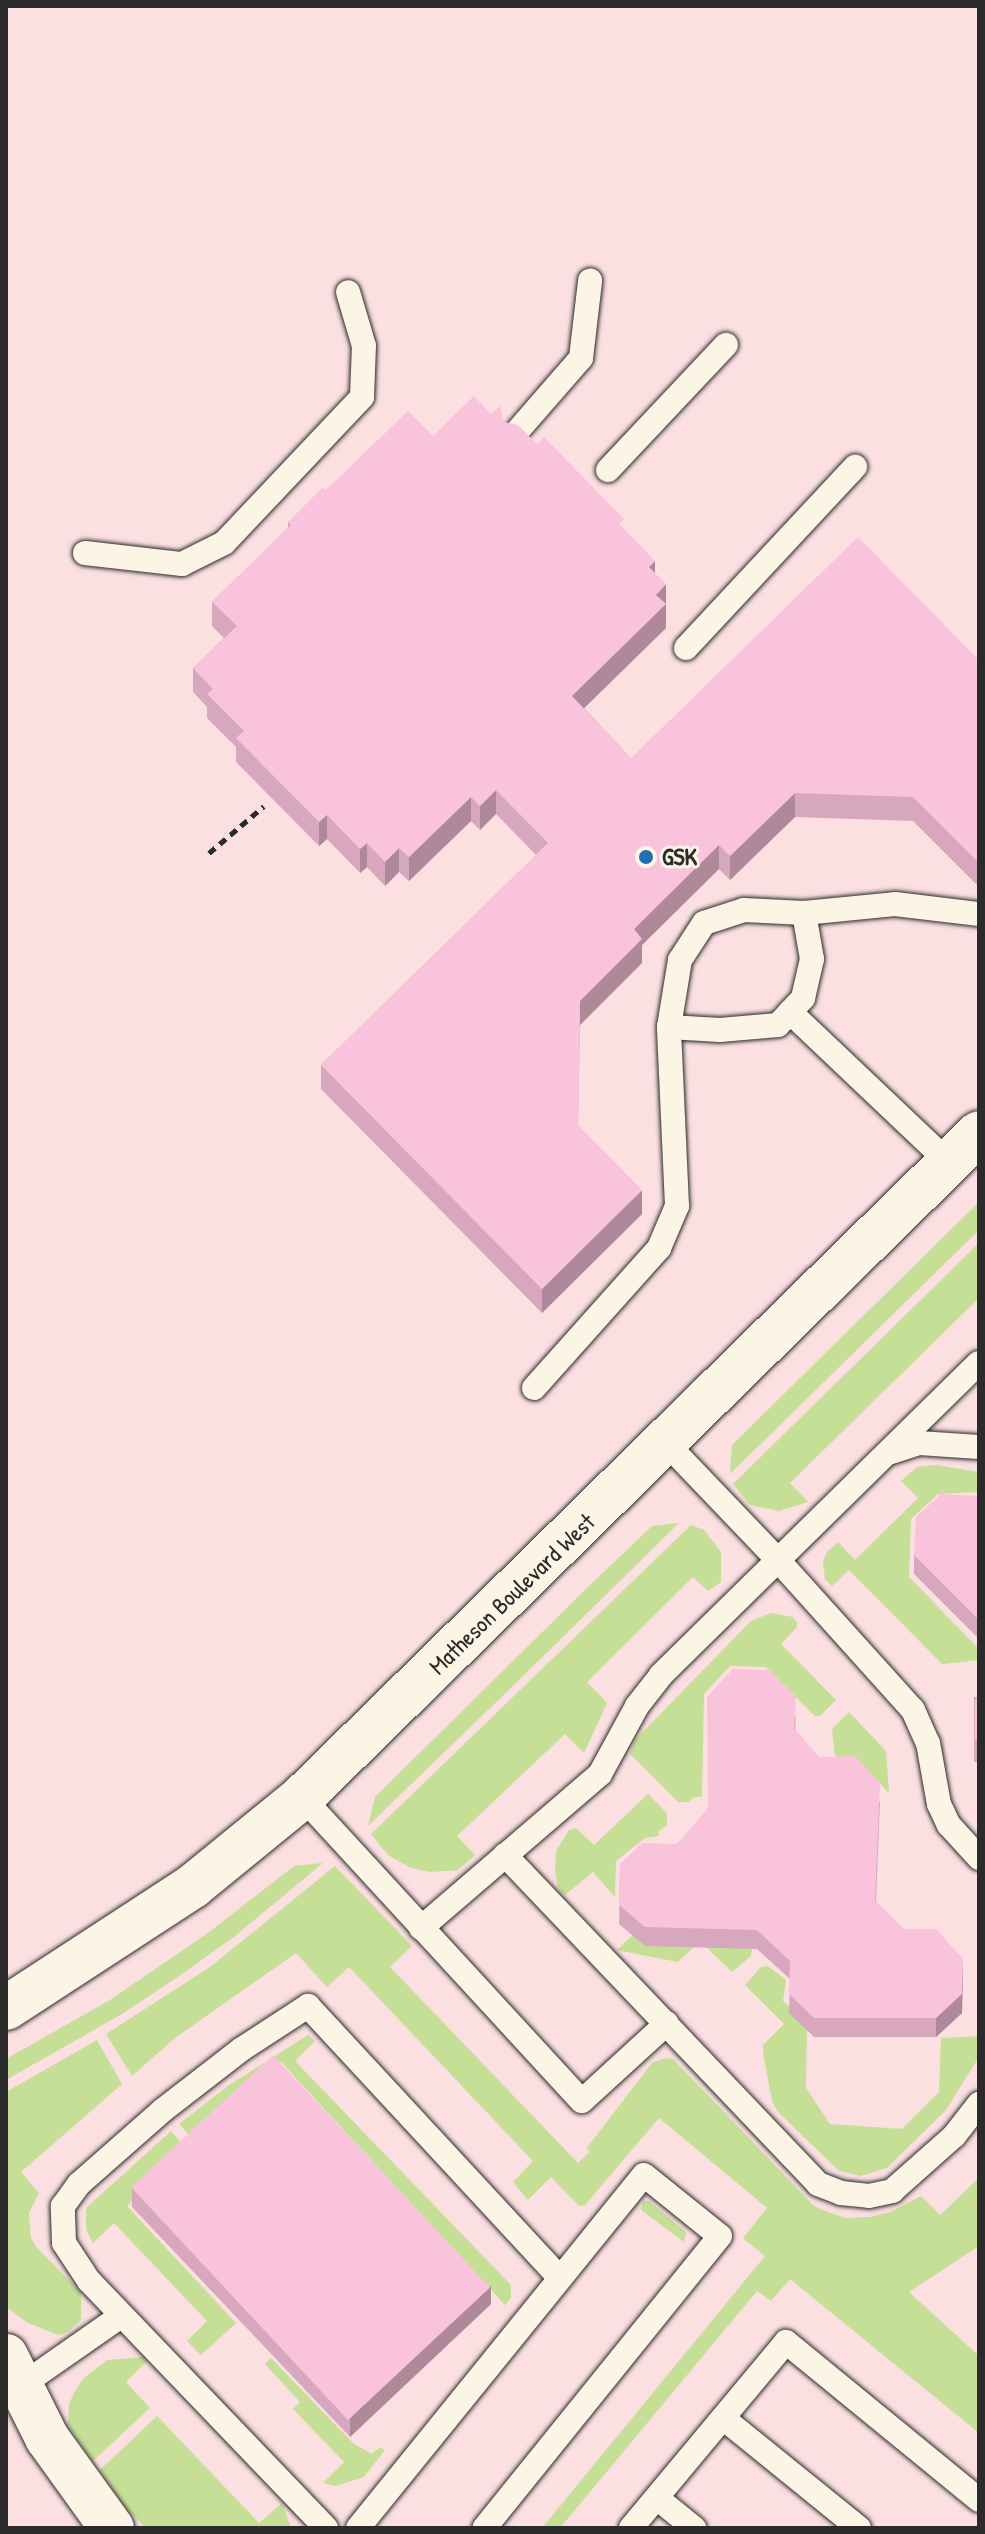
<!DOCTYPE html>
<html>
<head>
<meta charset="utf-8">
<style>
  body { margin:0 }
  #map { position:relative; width:985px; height:2534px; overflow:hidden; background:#fcebe3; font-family:"Patrick Hand",sans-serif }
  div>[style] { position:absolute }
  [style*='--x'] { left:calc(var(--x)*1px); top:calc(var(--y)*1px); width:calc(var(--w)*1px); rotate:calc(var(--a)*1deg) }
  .built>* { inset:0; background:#fbdfe1; transform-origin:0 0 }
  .green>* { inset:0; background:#c5df96 }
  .path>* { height:5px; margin-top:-2.5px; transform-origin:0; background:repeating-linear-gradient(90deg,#2b2b2b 0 8px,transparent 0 14px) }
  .roads { filter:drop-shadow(0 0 2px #2b2b2b) drop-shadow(0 0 2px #2b2b2b) }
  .lane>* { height:24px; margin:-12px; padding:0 12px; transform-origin:12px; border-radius:12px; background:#fcf5e5 }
  .street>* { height:44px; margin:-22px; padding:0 22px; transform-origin:22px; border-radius:22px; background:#fcf5e5 }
  .secondary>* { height:44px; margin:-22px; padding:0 22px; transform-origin:22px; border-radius:22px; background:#fcf5e5 }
  .wall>* { inset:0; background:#d7a8bd; transform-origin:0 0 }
  .shaded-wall>* { inset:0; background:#af889a; transform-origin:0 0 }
  .building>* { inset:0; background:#fac3dc; transform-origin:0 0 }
  .dots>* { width:22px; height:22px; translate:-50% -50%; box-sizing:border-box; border:4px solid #fcf5e5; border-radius:50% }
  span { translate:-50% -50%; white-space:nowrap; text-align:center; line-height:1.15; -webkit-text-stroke:6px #fcf5e5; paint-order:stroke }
  .poi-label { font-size:24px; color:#2b2b2b; font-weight:700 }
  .left { translate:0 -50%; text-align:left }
  .street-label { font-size:24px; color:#2b2b2b }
  .frame { position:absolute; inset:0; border:8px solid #2b2b2b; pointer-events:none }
</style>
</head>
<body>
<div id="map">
  <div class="built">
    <i style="left:6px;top:6px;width:973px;height:2522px"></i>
  </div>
  <div class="green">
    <i style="clip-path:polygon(979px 1202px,979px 1230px,730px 1474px,732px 1445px)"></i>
    <i style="clip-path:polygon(979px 1243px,979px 1298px,790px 1483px,808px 1502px,779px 1511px,750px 1505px,733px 1484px)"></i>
    <i style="clip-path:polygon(936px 1465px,979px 1472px,979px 1492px,938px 1494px,911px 1519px,909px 1577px,979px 1649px,979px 1660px,942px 1664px,849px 1570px,832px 1586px,825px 1579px,823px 1561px,827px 1552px,838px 1542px,855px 1560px,918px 1498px,901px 1481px,917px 1467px)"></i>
    <i style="clip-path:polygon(679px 1523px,519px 1680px,368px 1826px,375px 1797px,590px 1585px,652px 1526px)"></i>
    <i style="clip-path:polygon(691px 1525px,704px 1530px,721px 1552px,721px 1582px,708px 1591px,693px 1577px,587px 1682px,607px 1703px,584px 1753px,565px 1734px,457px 1836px,475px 1855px,458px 1870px,431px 1872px,411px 1868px,388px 1855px,371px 1834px)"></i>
    <i style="clip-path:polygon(771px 1613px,793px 1617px,797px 1622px,797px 1627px,781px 1644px,836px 1700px,820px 1716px,815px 1716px,766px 1667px,730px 1666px,704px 1694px,702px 1797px,694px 1797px,689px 1802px,678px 1802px,630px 1754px,635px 1740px,751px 1621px)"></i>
    <i style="clip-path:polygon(849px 1712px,886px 1751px,889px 1793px,857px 1759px,841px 1759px,835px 1755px,832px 1729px)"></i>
    <i style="clip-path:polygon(648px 1794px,667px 1813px,667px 1825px,659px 1831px,659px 1836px,645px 1838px,616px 1861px,615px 1897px,593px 1872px,565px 1895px,558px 1888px,555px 1871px,556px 1851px,569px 1830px,576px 1828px,594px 1845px)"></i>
    <i style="clip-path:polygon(323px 1863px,235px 1936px,185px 1972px,122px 2014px,6px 2080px,6px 2059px,110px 2000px,208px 1933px,294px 1866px)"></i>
    <i style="clip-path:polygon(335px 1866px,412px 1946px,390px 1967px,578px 2163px,590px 2152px,586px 2149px,652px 2063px,665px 2058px,673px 2059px,814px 2206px,828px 2212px,845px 2218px,870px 2217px,890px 2212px,921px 2196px,940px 2215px,979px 2178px,979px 2246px,909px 2292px,979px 2356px,979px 2433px,790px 2279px,771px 2301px,757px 2291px,560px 2528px,542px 2528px,765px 2256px,743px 2238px,767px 2208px,659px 2118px,585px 2205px,579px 2206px,551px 2177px,528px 2200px,513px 2182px,533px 2161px,349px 1967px,327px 1987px,296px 1953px,175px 2038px,132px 2076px,106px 2034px,210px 1967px)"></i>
    <i style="clip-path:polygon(637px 1931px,753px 1940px,751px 1956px,732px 1972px,700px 1941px,678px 1962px,617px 1950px)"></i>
    <i style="clip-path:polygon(768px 1966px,786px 1980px,783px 2001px,807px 2023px,806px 2088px,830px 2124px,902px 2129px,939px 2092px,941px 2038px,979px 2036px,979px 2057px,946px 2110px,887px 2168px,861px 2176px,839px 2171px,778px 2112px,772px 2101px,763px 2052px,763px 2045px,784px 2024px,745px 1985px,761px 1967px)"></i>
    <i style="clip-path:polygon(308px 2035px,315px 2041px,295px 2061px,511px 2285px,511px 2298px,505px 2305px,281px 2062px,202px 2135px,189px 2135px,179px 2124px,229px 2085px)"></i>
    <i style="clip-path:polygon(97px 2040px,122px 2084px,21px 2172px,39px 2193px,29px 2213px,31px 2238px,37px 2248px,81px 2292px,81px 2320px,68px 2332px,58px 2335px,28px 2323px,6px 2307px,6px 2092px)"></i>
    <i style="clip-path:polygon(171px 2131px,183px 2145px,194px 2145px,127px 2206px,236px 2323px,201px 2355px,187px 2341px,207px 2321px,114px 2223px,93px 2243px,86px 2229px,86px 2208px)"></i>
    <i style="clip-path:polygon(643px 2201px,649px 2201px,686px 2232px,684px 2242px,641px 2210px)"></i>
    <i style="clip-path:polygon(143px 2357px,147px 2361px,126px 2382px,150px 2408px,93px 2461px,68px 2426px,69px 2404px,74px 2393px,83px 2379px,107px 2360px)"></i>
    <i style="clip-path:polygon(271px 2358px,354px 2444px,372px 2454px,380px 2447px,385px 2450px,364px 2477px,336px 2486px,323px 2483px,344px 2462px,293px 2409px,300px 2402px,265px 2364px)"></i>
    <i style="clip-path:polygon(157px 2416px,259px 2523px,282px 2503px,291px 2528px,146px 2528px,124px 2506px,100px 2470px)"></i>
  </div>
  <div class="path">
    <i style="--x:209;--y:853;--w:72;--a:-40.5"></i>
  </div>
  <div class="roads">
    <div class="lane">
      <i style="--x:514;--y:435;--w:102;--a:-49"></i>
      <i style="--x:581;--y:358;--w:78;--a:-83.3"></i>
      <i style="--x:608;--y:470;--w:172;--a:-46.7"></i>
      <i style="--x:85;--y:553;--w:98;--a:6.5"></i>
      <i style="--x:182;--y:564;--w:47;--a:-26.6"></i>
      <i style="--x:224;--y:543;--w:201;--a:-46.6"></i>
      <i style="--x:362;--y:397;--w:51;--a:-87.8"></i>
      <i style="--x:364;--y:346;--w:56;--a:-106.5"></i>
      <i style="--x:686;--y:648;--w:248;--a:-47"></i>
      <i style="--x:790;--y:1012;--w:218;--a:43.5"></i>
      <i style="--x:669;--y:1027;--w:68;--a:-80.7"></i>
      <i style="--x:680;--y:960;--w:44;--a:-57"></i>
      <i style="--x:704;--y:923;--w:42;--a:-18"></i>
      <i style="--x:744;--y:910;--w:60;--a:2.9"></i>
      <i style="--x:534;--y:1388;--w:188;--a:-48.2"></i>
      <i style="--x:659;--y:1248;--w:46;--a:-66.8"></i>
      <i style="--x:677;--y:1206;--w:179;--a:-92.6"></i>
      <i style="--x:669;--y:1027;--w:51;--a:3.4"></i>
      <i style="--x:720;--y:1030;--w:58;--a:-4.9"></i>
      <i style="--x:778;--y:1025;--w:37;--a:-47"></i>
      <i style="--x:803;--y:998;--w:40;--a:-77"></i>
      <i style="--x:812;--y:959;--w:47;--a:-99.9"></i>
      <i style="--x:804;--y:913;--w:91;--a:-5.6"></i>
      <i style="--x:895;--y:904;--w:85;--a:6.8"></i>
      <i style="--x:666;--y:1443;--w:161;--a:46.3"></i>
      <i style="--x:777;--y:1559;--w:203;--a:48"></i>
      <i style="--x:913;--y:1710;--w:36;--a:66"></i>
      <i style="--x:928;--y:1743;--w:62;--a:79.8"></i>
      <i style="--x:939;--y:1804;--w:23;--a:65"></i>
      <i style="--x:949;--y:1825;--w:45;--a:47.7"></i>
      <i style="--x:891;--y:1452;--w:29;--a:-18"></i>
      <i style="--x:919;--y:1443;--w:60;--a:3.8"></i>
      <i style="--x:302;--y:1797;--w:413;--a:47.4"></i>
      <i style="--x:582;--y:2101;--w:115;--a:-42.5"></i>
      <i style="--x:505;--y:1855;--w:454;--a:46.4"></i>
      <i style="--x:818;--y:2184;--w:25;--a:21"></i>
      <i style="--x:841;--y:2193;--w:28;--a:6"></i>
      <i style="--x:869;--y:2196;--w:24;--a:-12"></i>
      <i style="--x:892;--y:2191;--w:83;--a:-41.6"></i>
      <i style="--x:954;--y:2136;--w:41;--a:-52"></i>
      <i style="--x:421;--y:1928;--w:236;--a:-40.7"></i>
      <i style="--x:600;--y:1774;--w:77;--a:-61.4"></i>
      <i style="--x:637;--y:1706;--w:39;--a:-52"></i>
      <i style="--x:661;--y:1675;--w:445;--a:-44.5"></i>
      <i style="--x:12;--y:2392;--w:133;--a:-34.9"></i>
      <i style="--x:723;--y:2418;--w:175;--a:39"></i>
      <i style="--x:657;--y:2498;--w:48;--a:39"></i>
      <i style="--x:326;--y:2528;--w:342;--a:-133.8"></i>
      <i style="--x:89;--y:2281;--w:45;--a:-123.3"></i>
      <i style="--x:64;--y:2243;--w:37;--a:-92"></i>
      <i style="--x:63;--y:2206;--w:27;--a:-54"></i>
      <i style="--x:79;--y:2184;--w:112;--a:-41.4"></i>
      <i style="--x:163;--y:2110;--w:100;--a:-37.7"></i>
      <i style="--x:242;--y:2049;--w:79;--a:-33.1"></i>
      <i style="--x:308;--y:2006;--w:371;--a:47.2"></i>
      <i style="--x:358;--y:2528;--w:454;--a:-51"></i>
      <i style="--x:644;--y:2175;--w:97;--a:38.8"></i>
      <i style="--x:720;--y:2236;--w:375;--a:128.9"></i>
      <i style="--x:631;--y:2528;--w:242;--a:-50.2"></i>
      <i style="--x:786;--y:2342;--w:249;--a:39.3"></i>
    </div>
    <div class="street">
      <i style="--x:6;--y:2356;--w:92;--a:63.4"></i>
      <i style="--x:47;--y:2438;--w:111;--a:54.2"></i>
    </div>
    <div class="secondary">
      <i style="--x:6;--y:2008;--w:223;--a:-33.1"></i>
      <i style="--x:193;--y:1886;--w:141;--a:-39.2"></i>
      <i style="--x:302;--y:1797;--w:948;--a:-44.44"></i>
    </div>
  </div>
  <div class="wall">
    <i style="clip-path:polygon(491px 414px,504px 422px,624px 529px,655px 573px,666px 608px,666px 628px,584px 708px,631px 758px,979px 660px,978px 886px,913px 821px,795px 817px,730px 880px,719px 869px,642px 945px,642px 963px,580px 1025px,578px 1125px,642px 1214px,542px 1313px,321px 1089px,321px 1065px,536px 855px,496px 814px,480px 830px,471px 821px,409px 881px,399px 872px,385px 886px,367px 867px,360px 873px,327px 839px,319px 846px,236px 762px,236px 747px,207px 718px,207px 707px,193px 692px,193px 668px,224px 638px,212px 626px,212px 602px,288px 528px,288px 522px,326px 490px,433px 436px)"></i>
    <i style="clip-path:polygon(979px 1498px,979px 1639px,914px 1574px,914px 1555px)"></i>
    <i style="left:979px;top:1697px;width:65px;height:5px;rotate:90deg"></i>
    <i style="clip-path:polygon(796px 1716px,795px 1730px,819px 1757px,880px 1802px,876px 1902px,903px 1929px,963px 1978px,962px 2013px,936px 2037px,814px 2037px,789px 2013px,790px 1979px,757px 1949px,645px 1946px,619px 1924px,620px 1864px,677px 1844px)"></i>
    <i style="clip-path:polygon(132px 2188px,491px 2304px,350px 2437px,132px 2207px)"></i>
  </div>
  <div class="shaded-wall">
    <i style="clip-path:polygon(655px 561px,655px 585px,649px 567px)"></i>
    <i style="clip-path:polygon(666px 584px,666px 628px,572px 720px,572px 696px,656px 595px)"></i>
    <i style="clip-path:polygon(496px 790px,496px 814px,480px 830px,480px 806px)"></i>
    <i style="clip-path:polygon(795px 793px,795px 817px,730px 880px,730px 856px)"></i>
    <i style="clip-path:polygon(471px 797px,471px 821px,409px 881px,409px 857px)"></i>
    <i style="clip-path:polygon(327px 815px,327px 839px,319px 846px,319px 822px)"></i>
    <i style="clip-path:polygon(367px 843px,367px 867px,360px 873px,360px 849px)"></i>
    <i style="clip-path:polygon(719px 845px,719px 869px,642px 945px,642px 963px,580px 1025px,580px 1001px,634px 929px)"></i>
    <i style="clip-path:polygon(399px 848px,399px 872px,385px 886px,385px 862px)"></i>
    <i style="left:979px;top:861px;width:24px;height:1px;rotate:90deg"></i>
    <i style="clip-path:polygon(642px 1190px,642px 1214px,542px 1313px,542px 1289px)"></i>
    <i style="clip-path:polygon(963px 1959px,962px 2013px,936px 2037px,936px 2018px)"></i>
    <i style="clip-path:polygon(491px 2286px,491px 2304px,350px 2437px,350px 2418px)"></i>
  </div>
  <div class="building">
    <i style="clip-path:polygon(474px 396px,491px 414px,500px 406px,504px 422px,518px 425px,537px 444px,544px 437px,624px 519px,619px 524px,655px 561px,649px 567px,666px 584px,656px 595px,666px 604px,572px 696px,631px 758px,858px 537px,979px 660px,979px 861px,978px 862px,913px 797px,795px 793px,730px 856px,719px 845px,634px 929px,642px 939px,580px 1001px,578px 1125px,642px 1190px,542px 1289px,321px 1065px,548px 843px,496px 790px,480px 806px,471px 797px,409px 857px,399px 848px,385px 862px,367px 843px,360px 849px,327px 815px,319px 822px,236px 738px,244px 731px,207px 694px,213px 689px,193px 668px,237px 626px,212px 602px,291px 525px,288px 522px,323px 487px,326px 490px,408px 411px,433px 436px)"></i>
    <i style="clip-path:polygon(941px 1494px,977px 1496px,979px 1498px,979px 1620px,914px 1555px,916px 1517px)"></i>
    <i style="clip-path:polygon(733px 1669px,769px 1670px,796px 1697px,794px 1729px,819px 1757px,855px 1756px,880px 1783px,875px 1901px,903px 1929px,936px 1929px,963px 1959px,962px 1994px,936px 2018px,814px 2018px,789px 1994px,790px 1961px,757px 1930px,645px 1927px,619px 1905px,620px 1864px,642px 1843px,677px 1844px,708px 1808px,707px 1697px)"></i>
    <i style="clip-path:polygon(979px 1697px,979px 1743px,975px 1739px,975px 1700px)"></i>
    <i style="left:273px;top:2055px;width:318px;height:194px;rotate:47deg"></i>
  </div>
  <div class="dots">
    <i style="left:646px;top:857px;background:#1f6fb2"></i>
  </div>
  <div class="poi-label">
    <span class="left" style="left:662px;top:857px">GSK</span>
  </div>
  <div class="street-label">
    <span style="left:512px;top:1594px;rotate:-44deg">Matheson Boulevard West</span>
  </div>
  <div class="frame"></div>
</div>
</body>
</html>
